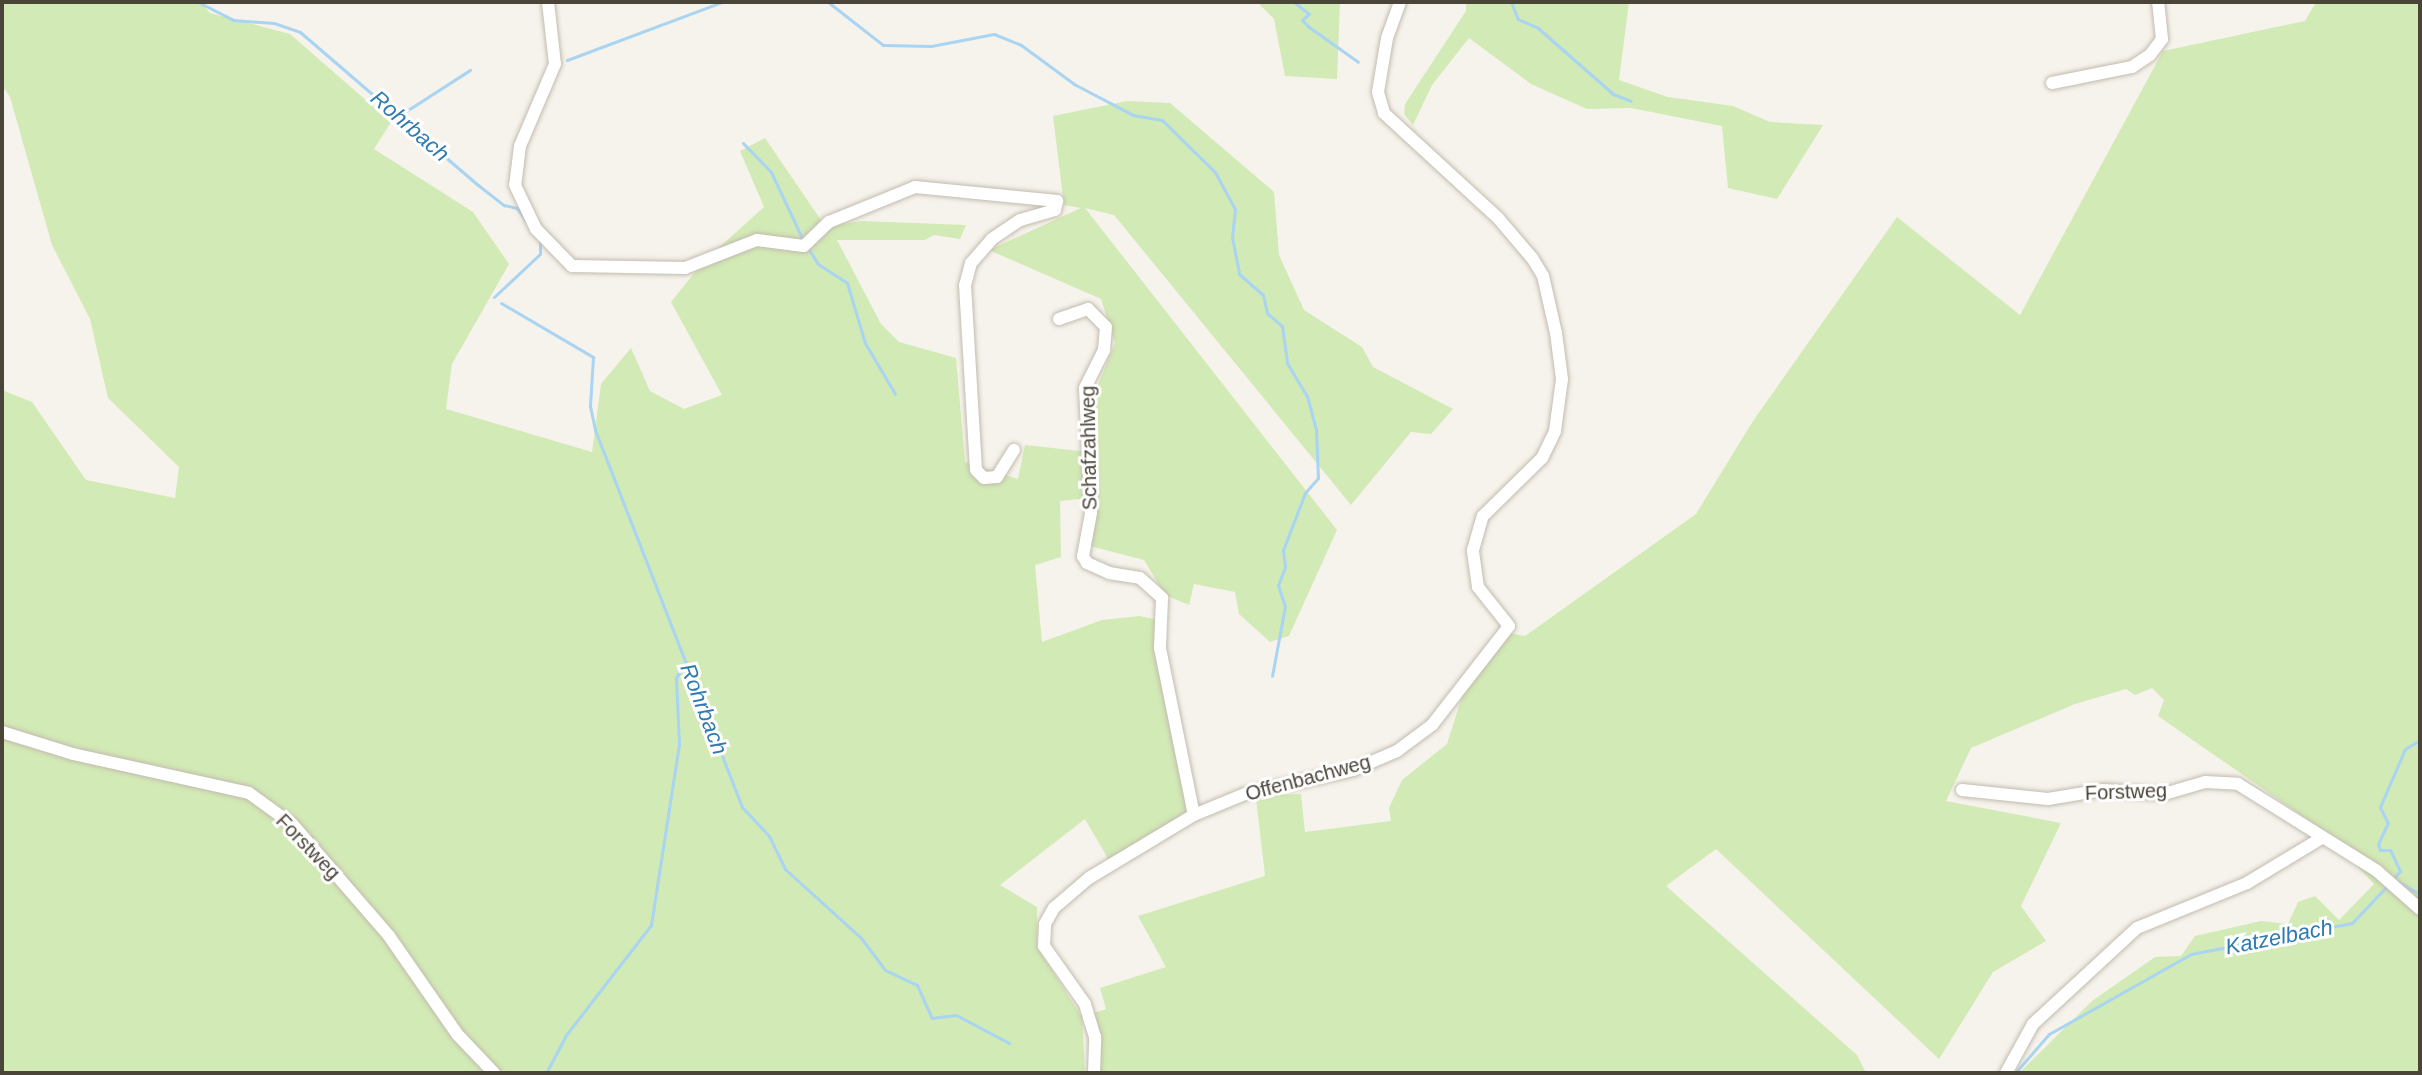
<!DOCTYPE html>
<html>
<head>
<meta charset="utf-8">
<style>
  body { margin:0 }
  #map { position:relative; width:2422px; height:1075px; overflow:hidden; background:#f6f3ec; font-family:Helvetica,sans-serif }
  div>[style] { position:absolute }
  [style*='--x'] { left:calc(var(--x)*1px); top:calc(var(--y)*1px); width:calc(var(--w)*1px); rotate:calc(var(--a)*1deg) }
  .green>* { inset:0; background:#d2eab5 }
  .stream>* { height:3px; margin:-1.5px; padding:0 1.5px; transform-origin:1.5px; border-radius:1.5px; background:#a9d4f2 }
  .roads { filter:drop-shadow(0 0 2px #c2bbae) drop-shadow(0 0 2px #c2bbae) }
  .minor>* { height:12px; margin:-6px; padding:0 6px; transform-origin:6px; border-radius:6px; background:#fff }
  span { translate:-50% -50%; white-space:nowrap; text-align:center; line-height:1.15; -webkit-text-stroke:6px #fff; paint-order:stroke }
  .street-label { font-size:20px; color:#4b4439 }
  .water-label { font-size:22px; color:#2e7ab2; font-style:italic }
  .frame { position:absolute; inset:0; border:4px solid #4b4439; pointer-events:none }
</style>
</head>
<body>
<div id="map">
  <div class="green">
    <i style="clip-path:polygon(2px 2px,201px 2px,210px 13px,290px 34px,391px 122px,374px 149px,473px 212px,509px 264px,452px 364px,446px 409px,592px 452px,601px 384px,631px 348px,650px 391px,684px 409px,722px 395px,671px 302px,703px 262px,764px 207px,740px 151px,765px 138px,825px 226px,862px 221px,966px 225px,960px 239px,934px 235px,925px 240px,837px 240px,881px 324px,899px 342px,956px 358px,965px 462px,1018px 479px,1025px 445px,1089px 452px,1090px 498px,1060px 501px,1061px 557px,1035px 565px,1042px 642px,1102px 620px,1140px 616px,1161px 621px,1187px 815px,1110px 862px,1085px 819px,1000px 885px,1037px 907px,1037px 947px,1082px 1017px,1085px 1073px,2px 1073px,2px 390px,32px 402px,86px 480px,175px 498px,179px 467px,108px 398px,90px 319px,52px 245px,10px 97px,2px 86px)"></i>
    <i style="clip-path:polygon(1257px 2px,1340px 2px,1337px 79px,1285px 76px,1274px 19px)"></i>
    <i style="clip-path:polygon(1466px 2px,1629px 2px,1619px 80px,1668px 97px,1733px 106px,1770px 122px,1823px 125px,1777px 199px,1728px 188px,1722px 126px,1631px 108px,1587px 109px,1531px 84px,1469px 38px,1432px 85px,1413px 125px,1404px 114px,1405px 104px,1466px 11px)"></i>
    <i style="clip-path:polygon(2316px 2px,2420px 2px,2420px 1073px,2019px 1073px,2092px 1001px,2155px 957px,2181px 956px,2195px 936px,2261px 921px,2288px 924px,2298px 902px,2315px 896px,2339px 920px,2374px 884px,2324px 831px,2158px 716px,2164px 700px,2152px 688px,2135px 695px,2126px 689px,2075px 704px,1971px 748px,1946px 801px,2061px 823px,2021px 906px,2046px 941px,1993px 972px,1939px 1059px,1716px 849px,1666px 886px,1857px 1055px,1866px 1073px,1098px 1073px,1101px 1040px,1094px 1013px,1106px 1009px,1100px 988px,1166px 967px,1138px 916px,1265px 876px,1256px 798px,1264px 795px,1301px 794px,1305px 832px,1391px 821px,1389px 808px,1402px 780px,1447px 744px,1465px 687px,1509px 633px,1525px 636px,1696px 514px,1753px 421px,1897px 217px,2020px 315px,2163px 51px,2305px 21px)"></i>
    <i style="clip-path:polygon(1127px 101px,1170px 103px,1274px 192px,1279px 255px,1304px 310px,1362px 347px,1373px 367px,1453px 409px,1431px 434px,1411px 432px,1351px 505px,1114px 215px,1085px 208px,1337px 530px,1289px 636px,1270px 642px,1239px 614px,1235px 592px,1194px 584px,1189px 605px,1165px 595px,1144px 560px,1090px 546px,1097px 497px,1093px 397px,1115px 343px,1101px 299px,989px 250px,1081px 208px,1064px 205px,1053px 116px)"></i>
  </div>
  <div class="stream">
    <i style="--x:198;--y:2;--w:39;--a:27"></i>
    <i style="--x:233;--y:20;--w:41;--a:4.2"></i>
    <i style="--x:274;--y:23;--w:28;--a:19"></i>
    <i style="--x:300;--y:32;--w:235;--a:40.7"></i>
    <i style="--x:478;--y:185;--w:33;--a:38"></i>
    <i style="--x:504;--y:205;--w:13;--a:13"></i>
    <i style="--x:517;--y:208;--w:17;--a:54"></i>
    <i style="--x:828;--y:2;--w:70;--a:38"></i>
    <i style="--x:883;--y:45;--w:48;--a:1.2"></i>
    <i style="--x:931;--y:46;--w:64;--a:-10.8"></i>
    <i style="--x:994;--y:34;--w:29;--a:22"></i>
    <i style="--x:1021;--y:45;--w:66;--a:36.3"></i>
    <i style="--x:1074;--y:84;--w:67;--a:27.7"></i>
    <i style="--x:1133;--y:115;--w:29;--a:10"></i>
    <i style="--x:1162;--y:120;--w:74;--a:44.5"></i>
    <i style="--x:1215;--y:172;--w:42;--a:61.6"></i>
    <i style="--x:1235;--y:209;--w:28;--a:96"></i>
    <i style="--x:1232;--y:237;--w:38;--a:79"></i>
    <i style="--x:1239;--y:274;--w:32;--a:41"></i>
    <i style="--x:1263;--y:295;--w:18;--a:77"></i>
    <i style="--x:1267;--y:313;--w:20;--a:41"></i>
    <i style="--x:1282;--y:326;--w:37;--a:82"></i>
    <i style="--x:1287;--y:363;--w:39;--a:59"></i>
    <i style="--x:1307;--y:396;--w:34;--a:75"></i>
    <i style="--x:1316;--y:429;--w:49;--a:87.7"></i>
    <i style="--x:1318;--y:478;--w:20;--a:131"></i>
    <i style="--x:1305;--y:493;--w:61;--a:111.1"></i>
    <i style="--x:1283;--y:550;--w:17;--a:83"></i>
    <i style="--x:1285;--y:567;--w:19;--a:111"></i>
    <i style="--x:1278;--y:585;--w:22;--a:72"></i>
    <i style="--x:1285;--y:606;--w:71;--a:100.5"></i>
    <i style="--x:1294;--y:2;--w:19;--a:39"></i>
    <i style="--x:1309;--y:14;--w:9;--a:139"></i>
    <i style="--x:1302;--y:20;--w:10;--a:45"></i>
    <i style="--x:1309;--y:27;--w:60;--a:35.5"></i>
    <i style="--x:1511;--y:2;--w:18;--a:68"></i>
    <i style="--x:1518;--y:19;--w:22;--a:24"></i>
    <i style="--x:1538;--y:28;--w:100;--a:41.3"></i>
    <i style="--x:1613;--y:94;--w:19;--a:21"></i>
    <i style="--x:567;--y:60;--w:165;--a:-20.5"></i>
    <i style="--x:397;--y:117;--w:87;--a:-32.8"></i>
    <i style="--x:743;--y:143;--w:40;--a:46"></i>
    <i style="--x:771;--y:172;--w:73;--a:64.8"></i>
    <i style="--x:808;--y:248;--w:19;--a:58"></i>
    <i style="--x:818;--y:264;--w:35;--a:33"></i>
    <i style="--x:847;--y:283;--w:63;--a:73.3"></i>
    <i style="--x:865;--y:343;--w:59;--a:59.5"></i>
    <i style="--x:494;--y:297;--w:63;--a:-43.1"></i>
    <i style="--x:540;--y:254;--w:13;--a:-90"></i>
    <i style="--x:501;--y:303;--w:107;--a:30.4"></i>
    <i style="--x:593;--y:357;--w:49;--a:93.5"></i>
    <i style="--x:590;--y:406;--w:25;--a:78"></i>
    <i style="--x:595;--y:430;--w:405;--a:68.7"></i>
    <i style="--x:742;--y:807;--w:40;--a:47"></i>
    <i style="--x:769;--y:836;--w:37;--a:64"></i>
    <i style="--x:785;--y:869;--w:103;--a:42.2"></i>
    <i style="--x:861;--y:938;--w:40;--a:53"></i>
    <i style="--x:885;--y:970;--w:35;--a:25"></i>
    <i style="--x:917;--y:985;--w:36;--a:66"></i>
    <i style="--x:932;--y:1018;--w:24;--a:-7"></i>
    <i style="--x:956;--y:1015;--w:60;--a:27.8"></i>
    <i style="--x:2393;--y:879;--w:11;--a:-49"></i>
    <i style="--x:2400;--y:871;--w:23;--a:-115"></i>
    <i style="--x:2390;--y:850;--w:10;--a:180"></i>
    <i style="--x:2380;--y:850;--w:6;--a:-108"></i>
    <i style="--x:2378;--y:844;--w:23;--a:-65"></i>
    <i style="--x:2388;--y:823;--w:18;--a:-117"></i>
    <i style="--x:2380;--y:807;--w:63;--a:-66.7"></i>
    <i style="--x:2405;--y:749;--w:17;--a:-31"></i>
    <i style="--x:2393;--y:879;--w:31;--a:29"></i>
    <i style="--x:546;--y:1073;--w:43;--a:-62.2"></i>
    <i style="--x:566;--y:1035;--w:139;--a:-52.3"></i>
    <i style="--x:651;--y:925;--w:183;--a:-81.2"></i>
    <i style="--x:679;--y:744;--w:66;--a:-92.6"></i>
    <i style="--x:676;--y:678;--w:15;--a:-62"></i>
    <i style="--x:2015;--y:1073;--w:52;--a:-48.9"></i>
    <i style="--x:2049;--y:1034;--w:163;--a:-29.4"></i>
    <i style="--x:2191;--y:954;--w:164;--a:-10.9"></i>
    <i style="--x:2352;--y:923;--w:52;--a:-46.5"></i>
  </div>
  <div class="roads">
    <div class="minor">
      <i style="--x:548;--y:2;--w:62;--a:83.6"></i>
      <i style="--x:555;--y:64;--w:89;--a:113.1"></i>
      <i style="--x:520;--y:146;--w:39;--a:97"></i>
      <i style="--x:515;--y:185;--w:49;--a:64.5"></i>
      <i style="--x:536;--y:229;--w:52;--a:45.8"></i>
      <i style="--x:572;--y:266;--w:113;--a:1"></i>
      <i style="--x:685;--y:268;--w:77;--a:-21.3"></i>
      <i style="--x:757;--y:240;--w:47;--a:7.3"></i>
      <i style="--x:804;--y:246;--w:35;--a:-44"></i>
      <i style="--x:829;--y:222;--w:93;--a:-22.1"></i>
      <i style="--x:915;--y:187;--w:143;--a:5.6"></i>
      <i style="--x:1057;--y:201;--w:9;--a:103"></i>
      <i style="--x:1055;--y:210;--w:36;--a:164"></i>
      <i style="--x:1020;--y:220;--w:34;--a:146"></i>
      <i style="--x:992;--y:239;--w:32;--a:131"></i>
      <i style="--x:971;--y:263;--w:23;--a:105"></i>
      <i style="--x:965;--y:285;--w:185;--a:86.6"></i>
      <i style="--x:976;--y:470;--w:11;--a:45"></i>
      <i style="--x:984;--y:478;--w:13;--a:-4"></i>
      <i style="--x:997;--y:477;--w:32;--a:-58"></i>
      <i style="--x:2052;--y:83;--w:82;--a:-11.3"></i>
      <i style="--x:2132;--y:67;--w:22;--a:-34"></i>
      <i style="--x:2150;--y:55;--w:20;--a:-53"></i>
      <i style="--x:2162;--y:39;--w:37;--a:-96"></i>
      <i style="--x:1059;--y:319;--w:31;--a:-19"></i>
      <i style="--x:1088;--y:309;--w:25;--a:45"></i>
      <i style="--x:1106;--y:327;--w:23;--a:95"></i>
      <i style="--x:1104;--y:350;--w:42;--a:116.6"></i>
      <i style="--x:1085;--y:388;--w:125;--a:87.3"></i>
      <i style="--x:1091;--y:513;--w:44;--a:100.5"></i>
      <i style="--x:1083;--y:556;--w:8;--a:60"></i>
      <i style="--x:1087;--y:563;--w:24;--a:24"></i>
      <i style="--x:1109;--y:573;--w:31;--a:9"></i>
      <i style="--x:1140;--y:578;--w:30;--a:42"></i>
      <i style="--x:1162;--y:598;--w:50;--a:92.3"></i>
      <i style="--x:1160;--y:648;--w:170;--a:78.5"></i>
      <i style="--x:2;--y:732;--w:74;--a:17.2"></i>
      <i style="--x:73;--y:754;--w:180;--a:12.5"></i>
      <i style="--x:249;--y:793;--w:54;--a:36"></i>
      <i style="--x:293;--y:825;--w:147;--a:49.1"></i>
      <i style="--x:389;--y:936;--w:119;--a:55.2"></i>
      <i style="--x:457;--y:1034;--w:54;--a:46.5"></i>
      <i style="--x:1962;--y:790;--w:86;--a:6"></i>
      <i style="--x:2048;--y:799;--w:56;--a:-9.3"></i>
      <i style="--x:2103;--y:790;--w:61;--a:3.8"></i>
      <i style="--x:2164;--y:794;--w:43;--a:-16.3"></i>
      <i style="--x:2205;--y:782;--w:33;--a:3"></i>
      <i style="--x:2238;--y:784;--w:164;--a:32"></i>
      <i style="--x:2377;--y:871;--w:57;--a:41.5"></i>
      <i style="--x:1094;--y:1073;--w:36;--a:-88"></i>
      <i style="--x:1095;--y:1037;--w:34;--a:-107"></i>
      <i style="--x:1085;--y:1004;--w:71;--a:-125.3"></i>
      <i style="--x:1044;--y:946;--w:22;--a:-87"></i>
      <i style="--x:1045;--y:924;--w:18;--a:-61"></i>
      <i style="--x:1054;--y:908;--w:46;--a:-40.6"></i>
      <i style="--x:1089;--y:878;--w:122;--a:-31"></i>
      <i style="--x:1194;--y:815;--w:55;--a:-22.4"></i>
      <i style="--x:1245;--y:794;--w:111;--a:-12.5"></i>
      <i style="--x:1353;--y:770;--w:48;--a:-23.4"></i>
      <i style="--x:1397;--y:751;--w:44;--a:-36.6"></i>
      <i style="--x:1432;--y:725;--w:125;--a:-52.1"></i>
      <i style="--x:1509;--y:626;--w:50;--a:-128.5"></i>
      <i style="--x:1478;--y:587;--w:37;--a:-98"></i>
      <i style="--x:1473;--y:550;--w:35;--a:-74"></i>
      <i style="--x:1483;--y:516;--w:83;--a:-44.5"></i>
      <i style="--x:1542;--y:458;--w:30;--a:-64"></i>
      <i style="--x:1555;--y:431;--w:52;--a:-82.3"></i>
      <i style="--x:1562;--y:379;--w:46;--a:-97.4"></i>
      <i style="--x:1556;--y:333;--w:58;--a:-102.8"></i>
      <i style="--x:1543;--y:276;--w:21;--a:-121"></i>
      <i style="--x:1532;--y:258;--w:52;--a:-130.4"></i>
      <i style="--x:1498;--y:218;--w:155;--a:-137.4"></i>
      <i style="--x:1384;--y:113;--w:22;--a:-106"></i>
      <i style="--x:1378;--y:92;--w:55;--a:-80.5"></i>
      <i style="--x:1387;--y:38;--w:38;--a:-70"></i>
      <i style="--x:2006;--y:1073;--w:56;--a:-61.1"></i>
      <i style="--x:2033;--y:1024;--w:142;--a:-42.7"></i>
      <i style="--x:2137;--y:928;--w:119;--a:-22.2"></i>
      <i style="--x:2247;--y:883;--w:85;--a:-31.1"></i>
    </div>
  </div>
  <div class="street-label">
    <span style="left:1089px;top:448px;rotate:-91deg">Schafzahlweg</span>
    <span style="left:1308px;top:778px;rotate:-15deg">Offenbachweg</span>
    <span style="left:2126px;top:792px;rotate:-2deg">Forstweg</span>
    <span style="left:308px;top:847px;rotate:46deg">Forstweg</span>
  </div>
  <div class="water-label">
    <span style="left:410px;top:126px;rotate:41deg">Rohrbach</span>
    <span style="left:704px;top:709px;rotate:69deg">Rohrbach</span>
    <span style="left:2279px;top:937px;rotate:-11deg">Katzelbach</span>
  </div>
  <div class="frame"></div>
</div>
</body>
</html>
